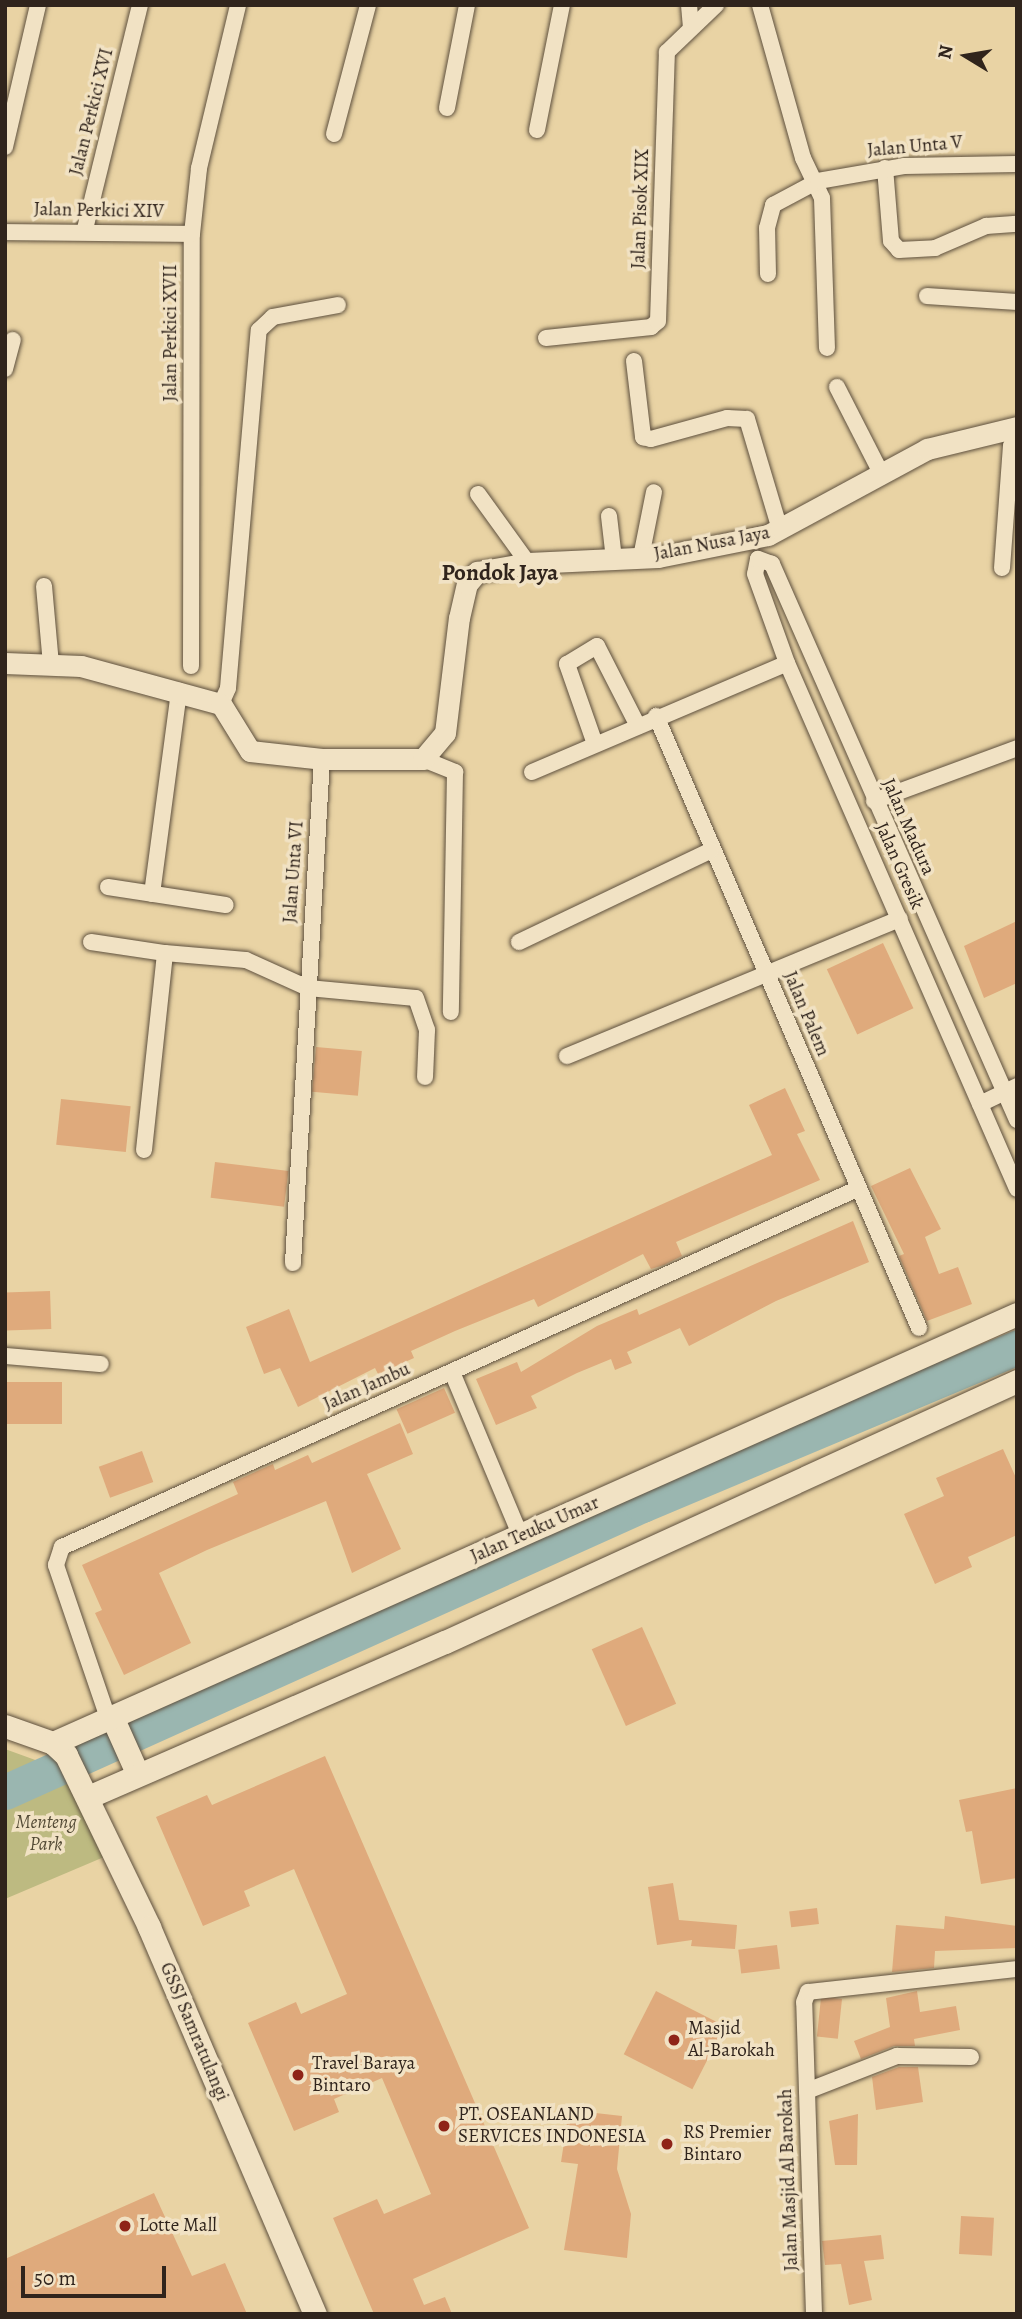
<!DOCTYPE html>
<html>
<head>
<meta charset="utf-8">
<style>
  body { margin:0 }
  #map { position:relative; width:1022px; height:2319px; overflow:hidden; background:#e9d3a4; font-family:Alegreya,serif }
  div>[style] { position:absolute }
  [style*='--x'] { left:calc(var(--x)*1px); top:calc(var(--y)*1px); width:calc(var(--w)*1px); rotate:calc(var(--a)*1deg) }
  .green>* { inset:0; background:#bdba81 }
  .river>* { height:35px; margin:-17.5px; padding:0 17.5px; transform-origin:17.5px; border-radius:17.5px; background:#9ab6b0 }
  .building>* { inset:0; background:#dfaa7c; transform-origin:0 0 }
  .roads { filter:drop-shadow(0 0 2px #5e503e) drop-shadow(0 0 2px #5e503e) }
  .minor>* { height:16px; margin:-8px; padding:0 8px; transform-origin:8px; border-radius:8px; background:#f1e2c4 }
  .tertiary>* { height:21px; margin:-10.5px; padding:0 10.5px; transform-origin:10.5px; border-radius:10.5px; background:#f1e2c4 }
  .secondary>* { height:23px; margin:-11.5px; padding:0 11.5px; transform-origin:11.5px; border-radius:11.5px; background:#f1e2c4 }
  .dots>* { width:19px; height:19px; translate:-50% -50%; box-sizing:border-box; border:4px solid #f1e2c4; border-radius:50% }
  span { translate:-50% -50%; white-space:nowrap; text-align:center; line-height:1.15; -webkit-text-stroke:7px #f1e2c4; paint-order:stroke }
  .street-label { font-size:19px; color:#30241c }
  .park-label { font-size:19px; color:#534a35; font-style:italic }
  .poi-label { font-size:19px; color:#30241c }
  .left { translate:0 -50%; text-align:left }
  .quarter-label { font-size:23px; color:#30241c; font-weight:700 }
  .frame { position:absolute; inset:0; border:7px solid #30241c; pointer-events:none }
  .north { position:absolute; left:931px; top:21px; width:70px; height:70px; -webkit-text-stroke:5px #f1e2c4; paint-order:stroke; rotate:281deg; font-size:19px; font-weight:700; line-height:28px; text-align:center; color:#30241c }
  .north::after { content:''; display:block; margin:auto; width:24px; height:32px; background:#30241c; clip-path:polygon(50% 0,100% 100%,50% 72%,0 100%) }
  .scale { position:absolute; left:21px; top:2266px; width:145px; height:32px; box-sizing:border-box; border:4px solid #30241c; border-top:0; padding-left:9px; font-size:21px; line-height:24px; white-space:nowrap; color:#30241c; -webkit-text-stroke:5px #f1e2c4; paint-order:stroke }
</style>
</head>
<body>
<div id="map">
  <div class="green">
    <i style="clip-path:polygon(5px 1749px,60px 1769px,104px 1857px,5px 1899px)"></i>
  </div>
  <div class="river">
    <i style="--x:5;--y:1792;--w:699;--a:-24.25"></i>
    <i style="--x:642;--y:1505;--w:407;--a:-22.8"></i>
  </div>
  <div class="building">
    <i style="clip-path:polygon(1017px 921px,1017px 983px,984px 998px,964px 946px)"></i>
    <i style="left:883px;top:943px;width:72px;height:62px;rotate:65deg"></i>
    <i style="left:316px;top:1047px;width:46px;height:45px;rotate:5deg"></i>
    <i style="clip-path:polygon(785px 1088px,805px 1131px,797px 1134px,820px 1180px,676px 1242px,682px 1256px,664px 1265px,651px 1269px,643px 1254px,538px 1307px,534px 1299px,455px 1331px,411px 1351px,414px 1358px,378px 1374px,375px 1368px,298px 1407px,280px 1368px,264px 1374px,246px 1327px,289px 1309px,310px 1362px,772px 1155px,749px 1105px)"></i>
    <i style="left:61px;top:1099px;width:70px;height:46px;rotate:6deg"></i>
    <i style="left:215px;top:1162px;width:74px;height:36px;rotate:7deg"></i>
    <i style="clip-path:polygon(910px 1168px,941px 1229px,925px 1237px,939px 1274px,958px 1267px,972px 1304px,927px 1321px,899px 1256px,904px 1254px,871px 1186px)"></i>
    <i style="clip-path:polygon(853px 1221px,869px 1262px,776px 1301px,689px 1346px,680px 1328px,627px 1352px,632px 1363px,615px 1370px,611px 1359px,577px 1373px,531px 1396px,537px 1408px,496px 1425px,476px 1379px,517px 1362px,521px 1372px,597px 1326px,637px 1309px,639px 1315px)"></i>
    <i style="left:50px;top:1291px;width:38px;height:45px;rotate:88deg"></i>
    <i style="left:5px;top:1382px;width:57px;height:42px"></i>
    <i style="left:444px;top:1388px;width:27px;height:52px;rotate:66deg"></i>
    <i style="clip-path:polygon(400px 1423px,413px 1454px,367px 1474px,401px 1549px,352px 1573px,326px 1501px,207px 1550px,159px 1573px,191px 1643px,124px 1675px,95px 1613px,102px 1610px,82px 1565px,238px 1494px,233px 1482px,273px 1464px,275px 1470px,308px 1455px,312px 1463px)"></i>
    <i style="clip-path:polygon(1003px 1449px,1017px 1480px,1017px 1535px,968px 1557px,972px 1567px,935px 1584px,904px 1514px,944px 1496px,936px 1478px)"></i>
    <i style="left:142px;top:1451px;width:33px;height:46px;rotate:70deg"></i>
    <i style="left:642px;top:1627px;width:84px;height:55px;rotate:66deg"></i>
    <i style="clip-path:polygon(325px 1756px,529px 2228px,413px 2279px,424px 2305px,445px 2297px,452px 2314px,374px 2314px,333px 2218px,377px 2199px,384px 2214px,431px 2194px,382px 2078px,334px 2099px,339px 2112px,294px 2131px,248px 2023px,296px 2002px,301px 2014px,347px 1994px,294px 1869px,244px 1891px,250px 1906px,203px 1926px,156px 1817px,207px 1795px,212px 1805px)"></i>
    <i style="clip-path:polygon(1017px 1788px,1017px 1878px,981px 1884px,972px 1831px,966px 1832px,959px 1800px)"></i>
    <i style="clip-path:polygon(673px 1883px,679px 1920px,737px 1925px,735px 1949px,691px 1946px,692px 1940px,657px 1945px,648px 1887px)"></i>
    <i style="left:817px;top:1908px;width:16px;height:28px;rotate:83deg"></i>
    <i style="clip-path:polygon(945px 1916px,1017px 1926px,1017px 1948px,935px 1951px,934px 1968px,892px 1972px,896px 1925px,944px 1929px)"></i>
    <i style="left:777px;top:1945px;width:24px;height:39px;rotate:83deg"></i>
    <i style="left:656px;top:1991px;width:77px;height:71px;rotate:27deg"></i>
    <i style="clip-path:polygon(917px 1991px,920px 2012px,956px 2006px,960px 2030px,914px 2039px,915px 2046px,894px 2046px,861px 2059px,854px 2041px,890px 2027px,886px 1998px)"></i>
    <i style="left:842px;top:1999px;width:40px;height:21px;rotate:96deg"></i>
    <i style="clip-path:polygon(899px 2067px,918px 2067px,923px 2102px,876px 2110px,872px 2077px)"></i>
    <i style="clip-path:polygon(569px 2110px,622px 2116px,617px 2169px,631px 2214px,627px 2258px,564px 2250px,578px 2164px,561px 2162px)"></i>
    <i style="clip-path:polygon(858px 2114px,857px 2165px,835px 2165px,829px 2121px)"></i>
    <i style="clip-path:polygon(154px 2193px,192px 2276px,225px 2263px,247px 2314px,5px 2314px,5px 2259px)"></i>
    <i style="left:961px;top:2216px;width:33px;height:38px;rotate:3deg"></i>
    <i style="clip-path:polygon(881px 2235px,884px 2259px,864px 2261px,872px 2300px,849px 2305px,841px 2264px,825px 2265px,822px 2241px)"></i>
  </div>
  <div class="roads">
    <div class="minor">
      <i style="--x:689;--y:5;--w:21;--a:85"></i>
      <i style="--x:760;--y:5;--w:159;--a:74.3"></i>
      <i style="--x:803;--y:158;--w:44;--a:64.6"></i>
      <i style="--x:822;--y:198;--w:150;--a:88.1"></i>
      <i style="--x:447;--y:108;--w:105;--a:-79"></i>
      <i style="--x:537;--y:130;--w:127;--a:-78.7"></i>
      <i style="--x:334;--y:134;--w:133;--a:-75.2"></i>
      <i style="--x:5;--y:147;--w:146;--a:-76.9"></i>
      <i style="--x:885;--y:168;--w:73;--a:85.3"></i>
      <i style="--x:891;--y:241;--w:12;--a:48"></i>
      <i style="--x:899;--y:250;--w:36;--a:-3"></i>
      <i style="--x:935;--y:248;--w:56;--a:-23.3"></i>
      <i style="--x:986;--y:226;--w:31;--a:-4"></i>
      <i style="--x:85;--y:229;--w:231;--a:-76.2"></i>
      <i style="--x:5;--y:232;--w:187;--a:0.6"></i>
      <i style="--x:768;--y:274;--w:46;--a:-91.2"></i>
      <i style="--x:767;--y:228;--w:24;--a:-75"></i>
      <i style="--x:773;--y:205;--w:51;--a:-28.1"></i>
      <i style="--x:818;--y:181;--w:87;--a:-9.9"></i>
      <i style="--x:904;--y:166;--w:113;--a:-1"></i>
      <i style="--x:927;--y:296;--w:90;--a:3.8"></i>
      <i style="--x:546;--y:338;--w:106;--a:-6"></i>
      <i style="--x:651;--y:327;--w:9;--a:-41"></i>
      <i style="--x:658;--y:321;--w:269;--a:-88.1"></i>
      <i style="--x:667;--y:52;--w:68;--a:-43.8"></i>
      <i style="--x:634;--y:361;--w:77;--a:83.2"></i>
      <i style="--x:643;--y:437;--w:8;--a:14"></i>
      <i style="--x:651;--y:439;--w:79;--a:-15.4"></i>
      <i style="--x:727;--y:418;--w:20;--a:3"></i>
      <i style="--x:747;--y:419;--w:116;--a:73.4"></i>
      <i style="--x:5;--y:369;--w:30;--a:-75"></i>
      <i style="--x:837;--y:387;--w:94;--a:62.9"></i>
      <i style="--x:478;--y:494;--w:85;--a:54.1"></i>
      <i style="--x:609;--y:516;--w:43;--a:83.4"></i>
      <i style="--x:641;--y:557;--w:66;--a:-78.7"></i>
      <i style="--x:1002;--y:568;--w:122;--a:-85.8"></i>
      <i style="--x:1011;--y:446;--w:16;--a:-68"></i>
      <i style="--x:44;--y:586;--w:78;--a:84.9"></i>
      <i style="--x:191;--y:666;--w:432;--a:-89.9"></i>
      <i style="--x:192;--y:234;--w:66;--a:-83.9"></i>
      <i style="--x:199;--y:168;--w:168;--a:-76.5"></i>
      <i style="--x:221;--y:704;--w:17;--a:-66"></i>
      <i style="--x:228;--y:688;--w:359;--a:-85.1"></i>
      <i style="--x:259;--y:330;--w:19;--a:-43"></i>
      <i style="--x:273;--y:317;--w:66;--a:-10.5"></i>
      <i style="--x:656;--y:716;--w:666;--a:66.74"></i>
      <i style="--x:595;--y:744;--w:85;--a:-109.3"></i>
      <i style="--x:567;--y:664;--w:35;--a:-31"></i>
      <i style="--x:597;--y:646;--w:90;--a:62.9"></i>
      <i style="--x:423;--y:759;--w:35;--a:22"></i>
      <i style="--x:455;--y:772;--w:240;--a:91"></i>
      <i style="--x:532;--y:772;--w:277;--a:-23.1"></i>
      <i style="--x:874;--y:801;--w:153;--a:-20.3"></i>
      <i style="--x:108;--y:887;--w:119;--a:8.7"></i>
      <i style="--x:152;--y:894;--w:205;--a:-82.4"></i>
      <i style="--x:91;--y:942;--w:75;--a:8.5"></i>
      <i style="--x:519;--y:942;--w:212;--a:-25.5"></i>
      <i style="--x:567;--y:1056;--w:360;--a:-22.4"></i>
      <i style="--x:980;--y:1104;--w:41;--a:-25.9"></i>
      <i style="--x:1017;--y:1120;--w:608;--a:-113.78"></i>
      <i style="--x:772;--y:564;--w:15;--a:-160"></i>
      <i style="--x:758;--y:559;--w:15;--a:101"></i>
      <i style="--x:755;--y:574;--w:95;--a:70.2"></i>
      <i style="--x:787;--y:663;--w:574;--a:66.38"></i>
      <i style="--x:144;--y:1150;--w:198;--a:-83.9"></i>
      <i style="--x:165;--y:953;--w:81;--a:4.9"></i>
      <i style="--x:246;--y:960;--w:68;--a:24.3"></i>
      <i style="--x:308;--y:988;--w:108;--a:5.3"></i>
      <i style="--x:416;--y:998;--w:34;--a:71"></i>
      <i style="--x:427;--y:1030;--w:47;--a:92.4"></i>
      <i style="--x:293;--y:1263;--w:505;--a:-86.71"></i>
      <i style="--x:5;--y:1356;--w:96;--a:4.8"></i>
      <i style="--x:452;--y:1372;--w:179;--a:67.3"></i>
      <i style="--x:109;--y:1721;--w:165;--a:-108.8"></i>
      <i style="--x:56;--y:1565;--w:19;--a:-72"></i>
      <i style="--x:62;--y:1547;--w:872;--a:-24.24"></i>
      <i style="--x:807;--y:2091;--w:97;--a:-21.3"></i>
      <i style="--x:897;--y:2056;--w:74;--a:0.8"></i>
      <i style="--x:814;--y:2314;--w:312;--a:-91.8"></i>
      <i style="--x:804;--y:2002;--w:11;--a:-68"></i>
      <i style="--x:808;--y:1992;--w:210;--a:-6.3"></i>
    </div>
    <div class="tertiary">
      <i style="--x:5;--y:663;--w:76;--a:2.3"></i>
      <i style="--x:81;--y:666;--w:145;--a:15.2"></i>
      <i style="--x:221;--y:704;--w:55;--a:58.3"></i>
      <i style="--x:250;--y:751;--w:72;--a:6.3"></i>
      <i style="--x:322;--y:759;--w:101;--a:0"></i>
      <i style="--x:423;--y:759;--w:34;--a:-50"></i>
      <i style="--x:445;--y:733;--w:116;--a:-83.1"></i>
      <i style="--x:459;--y:618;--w:35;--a:-77"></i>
      <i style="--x:467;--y:584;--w:16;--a:-50"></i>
      <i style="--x:477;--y:572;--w:52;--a:-10"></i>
      <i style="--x:528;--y:563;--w:130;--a:-2.6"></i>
      <i style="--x:658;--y:557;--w:112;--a:-11.3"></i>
      <i style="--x:768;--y:535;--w:181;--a:-28.4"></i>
      <i style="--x:927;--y:449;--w:93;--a:-13.7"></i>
    </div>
    <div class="secondary">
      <i style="--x:113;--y:1719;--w:61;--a:65.9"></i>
      <i style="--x:5;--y:1726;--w:51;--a:19.5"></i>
      <i style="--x:53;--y:1743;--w:18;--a:43"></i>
      <i style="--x:66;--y:1755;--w:191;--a:64.2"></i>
      <i style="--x:149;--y:1927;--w:421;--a:66.8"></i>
      <i style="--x:53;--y:1743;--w:1055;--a:-23.99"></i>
      <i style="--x:88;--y:1797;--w:389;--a:-23.5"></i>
      <i style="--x:445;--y:1642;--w:629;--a:-24.53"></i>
    </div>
  </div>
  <div class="dots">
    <i style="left:674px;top:2040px;background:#8f2418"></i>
    <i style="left:298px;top:2075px;background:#8f2418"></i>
    <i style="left:444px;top:2126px;background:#8f2418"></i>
    <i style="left:667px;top:2144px;background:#8f2418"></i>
    <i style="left:125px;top:2226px;background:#8f2418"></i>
  </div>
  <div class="street-label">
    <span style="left:92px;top:112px;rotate:-76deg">Jalan Perkici XVI</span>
    <span style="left:915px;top:147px;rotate:-5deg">Jalan Unta V</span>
    <span style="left:641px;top:209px;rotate:-88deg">Jalan Pisok XIX</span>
    <span style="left:99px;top:211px;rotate:1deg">Jalan Perkici XIV</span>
    <span style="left:171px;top:333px;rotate:-90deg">Jalan Perkici XVII</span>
    <span style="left:712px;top:544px;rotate:-11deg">Jalan Nusa Jaya</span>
    <span style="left:908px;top:827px;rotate:66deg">Jalan Madura</span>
    <span style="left:899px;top:866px;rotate:66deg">Jalan Gresik</span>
    <span style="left:294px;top:872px;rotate:-86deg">Jalan Unta VI</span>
    <span style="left:806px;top:1014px;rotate:67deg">Jalan Palem</span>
    <span style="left:367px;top:1387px;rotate:-24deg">Jalan Jambu</span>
    <span style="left:535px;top:1530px;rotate:-24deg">Jalan Teuku Umar</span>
    <span style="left:194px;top:2032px;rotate:67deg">GSSJ Samratulangi</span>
    <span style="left:789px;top:2180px;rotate:-92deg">Jalan Masjid Al Barokah</span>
  </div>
  <div class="park-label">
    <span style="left:46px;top:1834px">Menteng<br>Park</span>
  </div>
  <div class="poi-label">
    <span class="left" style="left:688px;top:2040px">Masjid<br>Al-Barokah</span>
    <span class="left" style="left:312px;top:2075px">Travel Baraya<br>Bintaro</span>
    <span class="left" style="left:458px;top:2126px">PT. OSEANLAND<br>SERVICES INDONESIA</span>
    <span class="left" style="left:683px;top:2144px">RS Premier<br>Bintaro</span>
    <span class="left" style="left:139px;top:2226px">Lotte Mall</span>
  </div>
  <div class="quarter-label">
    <span style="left:500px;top:573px">Pondok Jaya</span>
  </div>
  <div class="frame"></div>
  <div class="north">N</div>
  <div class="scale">50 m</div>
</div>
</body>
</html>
